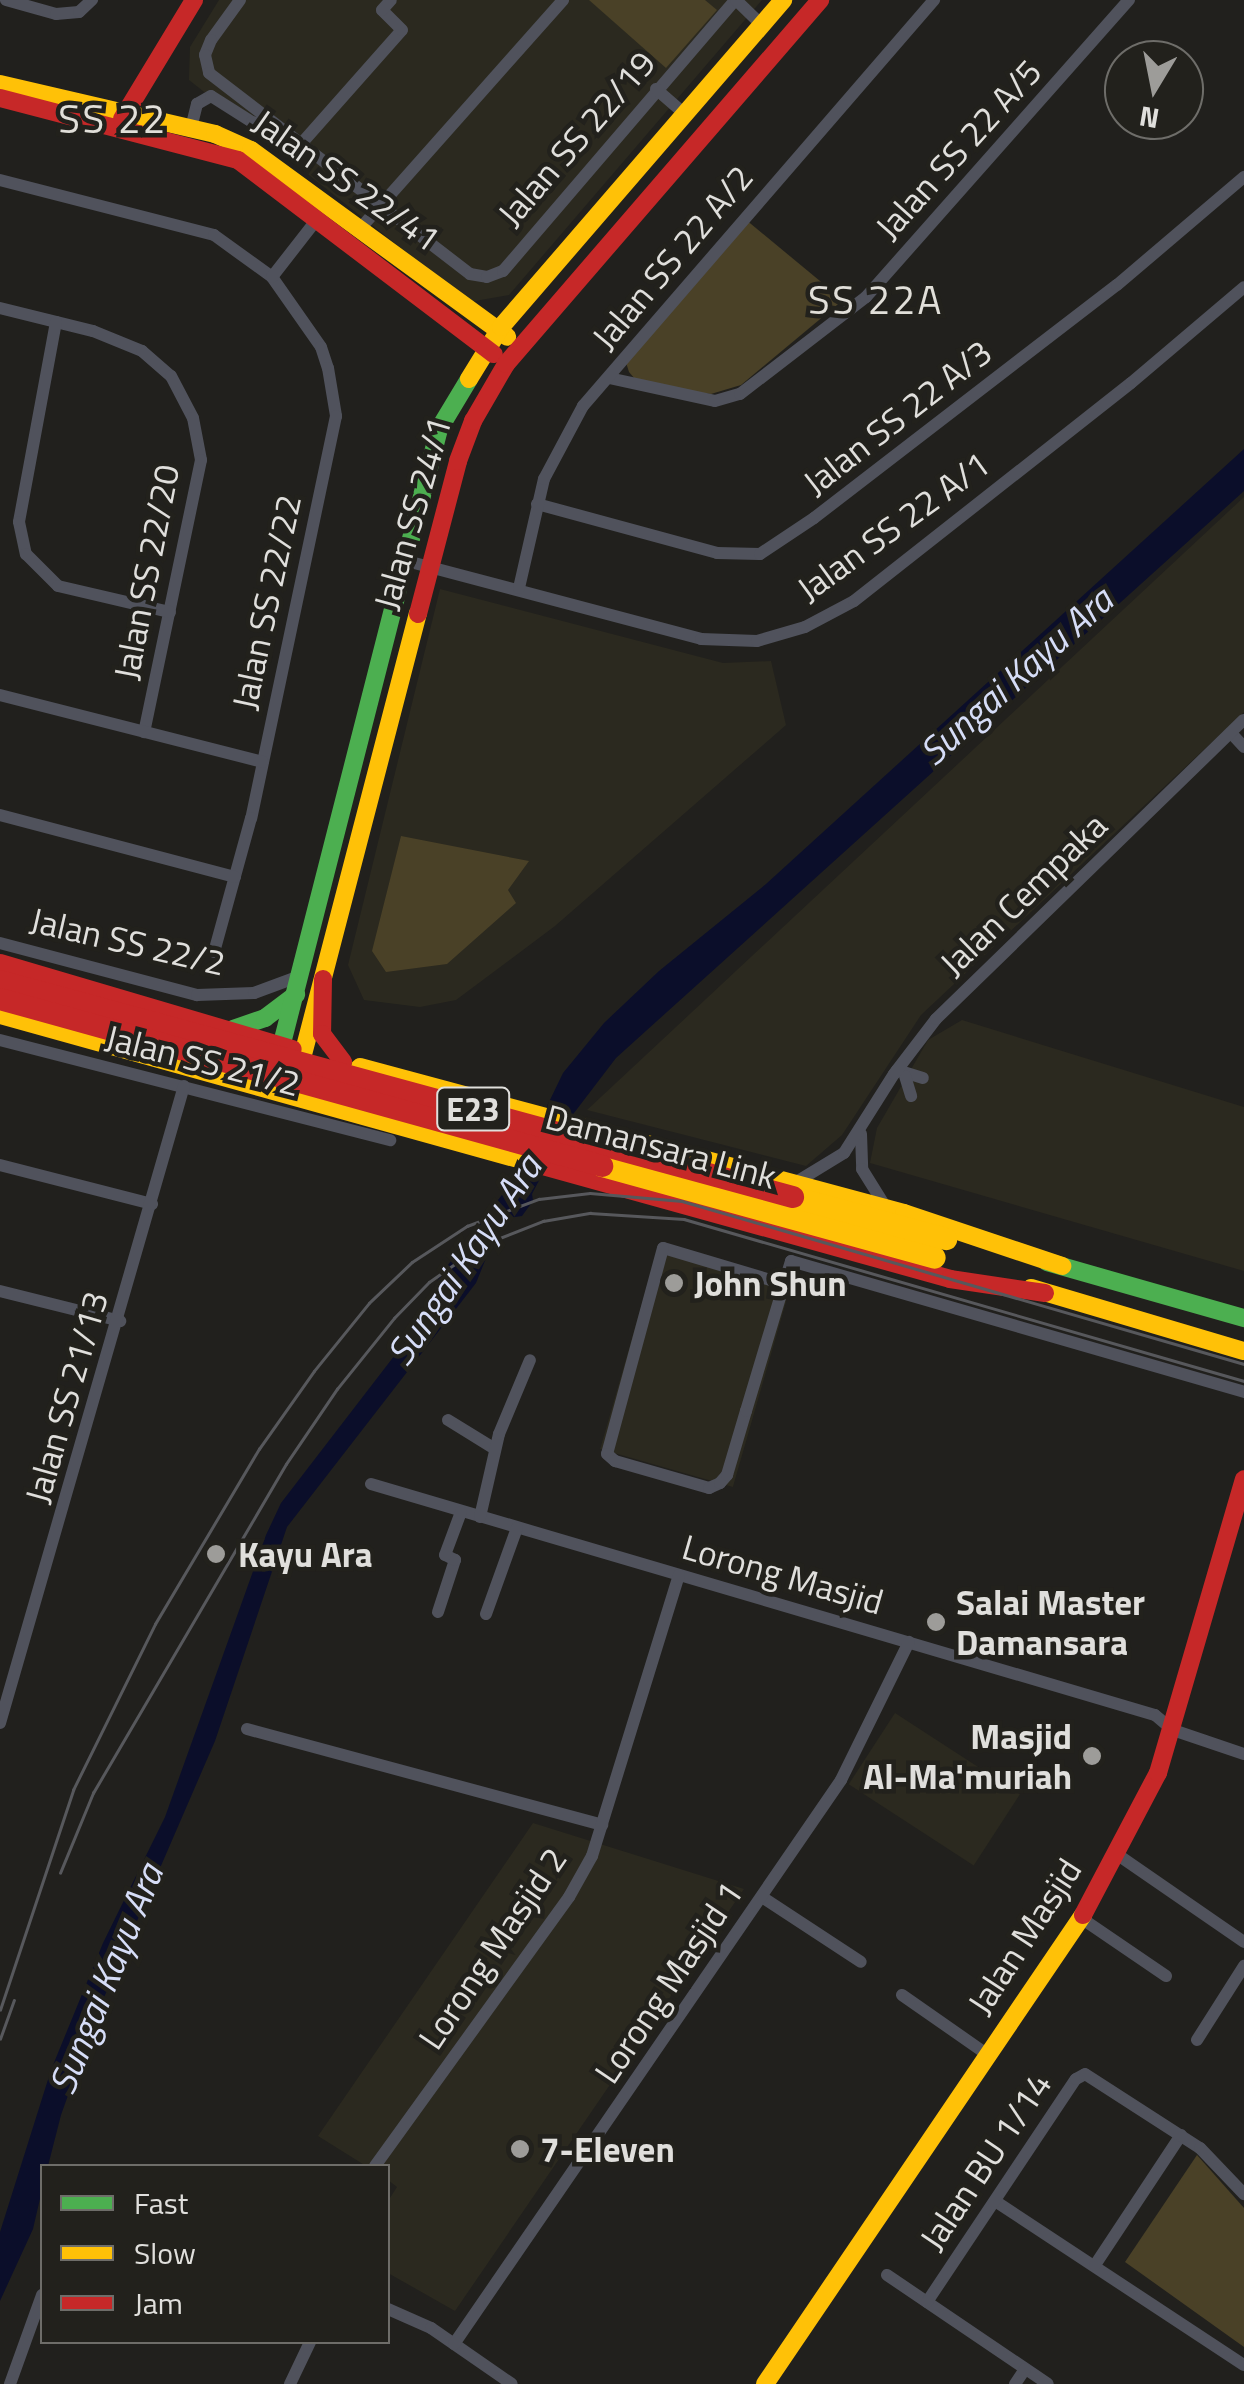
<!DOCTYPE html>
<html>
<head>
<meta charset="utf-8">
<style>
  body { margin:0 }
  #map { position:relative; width:1244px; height:2384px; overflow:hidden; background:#21201d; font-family:"Titillium Web",sans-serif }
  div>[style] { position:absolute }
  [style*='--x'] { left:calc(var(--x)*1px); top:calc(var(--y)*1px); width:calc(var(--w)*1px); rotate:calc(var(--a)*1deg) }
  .built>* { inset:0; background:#2b291f; transform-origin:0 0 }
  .green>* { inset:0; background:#4a4127 }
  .water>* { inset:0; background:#0b0e2a }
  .street>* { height:12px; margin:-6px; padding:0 6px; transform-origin:6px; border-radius:6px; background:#50525c }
  .fast>* { height:18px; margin:-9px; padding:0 9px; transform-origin:9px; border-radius:9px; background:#4caf50 }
  .slow>* { height:18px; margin:-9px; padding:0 9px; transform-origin:9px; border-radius:9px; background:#ffc107 }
  .jam>* { height:18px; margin:-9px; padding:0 9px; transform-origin:9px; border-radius:9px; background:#c62828 }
  .tram>* { height:2.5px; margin:-1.25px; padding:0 1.25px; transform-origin:1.25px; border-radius:1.25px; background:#57585c }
  .slow-bridge>* { height:22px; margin:-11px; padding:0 11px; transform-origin:11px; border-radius:11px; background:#ffc107 }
  .jam-bridge>* { height:22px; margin:-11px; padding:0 11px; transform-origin:11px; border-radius:11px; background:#c62828 }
  .dots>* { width:28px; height:28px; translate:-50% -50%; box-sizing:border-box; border:5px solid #22211c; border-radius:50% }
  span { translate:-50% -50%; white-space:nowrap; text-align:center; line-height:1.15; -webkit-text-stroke:9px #22211c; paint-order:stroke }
  .shield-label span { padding:2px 8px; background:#22211c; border:2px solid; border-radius:8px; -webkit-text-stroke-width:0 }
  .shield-label { font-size:32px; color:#e0dfdc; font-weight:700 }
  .street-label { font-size:35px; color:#e0dfdc }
  .poi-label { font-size:35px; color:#e0dfdc; font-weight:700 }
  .left { translate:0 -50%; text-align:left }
  .right { translate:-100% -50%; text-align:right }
  .water-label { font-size:38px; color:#d6ddf7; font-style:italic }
  .quarter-label { font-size:40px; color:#e1dfd9; letter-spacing:2.5px }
  .legend { position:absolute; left:40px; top:2164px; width:350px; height:180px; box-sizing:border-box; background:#22211c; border:2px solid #6e6d69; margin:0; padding:12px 18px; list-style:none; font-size:30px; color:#e0dfdc }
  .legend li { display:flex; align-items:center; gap:20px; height:50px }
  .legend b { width:50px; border:2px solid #6e6d69 }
  .north { position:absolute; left:1104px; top:40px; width:100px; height:100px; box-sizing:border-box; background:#22211c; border:2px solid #6e6d69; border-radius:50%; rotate:190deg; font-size:28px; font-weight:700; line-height:40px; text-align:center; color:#e0dfdc }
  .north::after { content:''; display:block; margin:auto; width:35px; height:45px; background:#9d9c99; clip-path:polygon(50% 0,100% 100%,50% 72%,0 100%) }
</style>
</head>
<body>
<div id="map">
  <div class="built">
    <i style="clip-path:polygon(219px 0,762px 0,509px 295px,469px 302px,189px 80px,190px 47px)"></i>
    <i style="clip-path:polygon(1244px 497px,1244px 712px,921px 1015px,842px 1135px,806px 1166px,587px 1110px)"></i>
    <i style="clip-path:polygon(440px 589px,723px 663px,771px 661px,786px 725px,555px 926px,456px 1000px,420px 1007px,364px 1000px,348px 965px)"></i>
    <i style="clip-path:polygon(962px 1020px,1244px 1107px,1244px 1271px,870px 1163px,877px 1128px,928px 1040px)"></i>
    <i style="left:657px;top:1251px;width:138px;height:206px;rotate:16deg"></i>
    <i style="left:895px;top:1713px;width:149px;height:85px;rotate:33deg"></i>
    <i style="clip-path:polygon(533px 1823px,744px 1889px,455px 2311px,388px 2273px,388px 2201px,397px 2187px,388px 2180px,388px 2166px,366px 2166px,318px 2136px)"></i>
  </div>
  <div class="green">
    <i style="clip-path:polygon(589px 0,705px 0,717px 10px,666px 68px)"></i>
    <i style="clip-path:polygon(745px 219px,843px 300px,741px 385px,711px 394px,640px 385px,629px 372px,625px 359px)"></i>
    <i style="clip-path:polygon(401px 836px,529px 861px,508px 890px,516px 903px,447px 964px,386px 972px,372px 951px)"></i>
    <i style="clip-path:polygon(1197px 2155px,1244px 2208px,1244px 2347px,1125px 2262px)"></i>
  </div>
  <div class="water">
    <i style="clip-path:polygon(1244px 449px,1244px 491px,616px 1058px,574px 1113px,532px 1194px,533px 1201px,522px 1216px,508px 1218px,499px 1226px,476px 1283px,287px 1527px,215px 1741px,99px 2009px,61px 2115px,48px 2166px,42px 2166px,42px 2190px,33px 2229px,0 2301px,0 2232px,51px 2070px,103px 1943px,165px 1817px,266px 1535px,281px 1503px,408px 1338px,441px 1274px,508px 1187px,563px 1073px,604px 1023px,659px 971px,766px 884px)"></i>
  </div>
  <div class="street">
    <i style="--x:6;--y:0;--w:52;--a:15.6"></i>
    <i style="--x:56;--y:14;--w:23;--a:-5"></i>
    <i style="--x:79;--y:12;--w:18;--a:-43"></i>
    <i style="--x:240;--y:0;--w:49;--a:125.9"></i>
    <i style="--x:211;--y:40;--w:16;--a:112"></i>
    <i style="--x:205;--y:55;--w:18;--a:77"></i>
    <i style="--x:209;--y:73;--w:329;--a:37.6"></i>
    <i style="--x:470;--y:274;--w:17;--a:10"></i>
    <i style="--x:487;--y:277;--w:17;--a:-21"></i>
    <i style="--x:503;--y:271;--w:357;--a:-49.4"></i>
    <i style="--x:736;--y:0;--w:35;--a:44"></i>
    <i style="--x:656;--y:89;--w:35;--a:41"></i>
    <i style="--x:191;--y:128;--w:25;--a:-76"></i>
    <i style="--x:197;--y:104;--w:16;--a:-30"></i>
    <i style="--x:211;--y:96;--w:49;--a:32.4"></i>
    <i style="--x:252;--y:122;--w:17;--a:13"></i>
    <i style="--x:301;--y:144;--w:152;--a:-48.5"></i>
    <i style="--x:402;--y:30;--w:28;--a:-135"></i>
    <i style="--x:382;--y:10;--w:13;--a:-48"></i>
    <i style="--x:0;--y:180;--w:221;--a:14.4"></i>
    <i style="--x:214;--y:235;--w:72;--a:35.9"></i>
    <i style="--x:272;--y:277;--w:85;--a:55"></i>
    <i style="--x:321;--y:347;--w:22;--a:72"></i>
    <i style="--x:328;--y:368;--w:49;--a:80.5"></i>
    <i style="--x:336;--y:416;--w:411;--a:101.9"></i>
    <i style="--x:251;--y:818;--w:139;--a:105.4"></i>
    <i style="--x:358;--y:231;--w:309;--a:-48.4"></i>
    <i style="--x:272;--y:277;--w:75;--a:-52.1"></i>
    <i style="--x:0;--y:308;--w:96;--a:13.9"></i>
    <i style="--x:93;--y:331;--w:53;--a:22.2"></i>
    <i style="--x:142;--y:351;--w:38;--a:41"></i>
    <i style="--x:171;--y:376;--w:47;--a:62.4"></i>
    <i style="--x:193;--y:418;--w:43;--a:79.2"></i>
    <i style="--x:201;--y:460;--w:278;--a:101.8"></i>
    <i style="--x:56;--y:322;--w:203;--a:100.5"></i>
    <i style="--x:19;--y:522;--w:33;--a:78"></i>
    <i style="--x:26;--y:554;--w:45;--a:45"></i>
    <i style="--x:58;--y:586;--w:115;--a:13.1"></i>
    <i style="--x:609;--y:378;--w:108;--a:12.2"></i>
    <i style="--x:715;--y:401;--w:26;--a:-16"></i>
    <i style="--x:740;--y:394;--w:159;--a:-37.6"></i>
    <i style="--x:866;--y:297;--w:397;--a:-48.5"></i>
    <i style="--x:537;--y:504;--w:187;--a:15.2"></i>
    <i style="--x:717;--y:553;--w:43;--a:1.3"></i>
    <i style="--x:760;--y:554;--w:65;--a:-33.7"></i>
    <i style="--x:814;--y:518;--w:382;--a:-37.6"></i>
    <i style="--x:1117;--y:285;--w:167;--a:-40.4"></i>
    <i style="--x:403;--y:560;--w:308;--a:14.8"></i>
    <i style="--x:701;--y:639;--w:56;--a:2"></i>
    <i style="--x:757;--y:641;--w:50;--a:-16.3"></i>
    <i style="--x:805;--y:627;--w:55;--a:-28"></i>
    <i style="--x:854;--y:601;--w:352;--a:-38.2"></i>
    <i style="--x:1131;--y:383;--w:148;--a:-40.3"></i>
    <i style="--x:519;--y:588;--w:112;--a:-77.1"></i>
    <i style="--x:544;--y:479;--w:83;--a:-61.9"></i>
    <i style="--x:583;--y:406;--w:537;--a:-49.16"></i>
    <i style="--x:0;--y:695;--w:271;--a:14.3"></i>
    <i style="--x:1231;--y:733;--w:19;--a:47"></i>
    <i style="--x:0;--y:815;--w:243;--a:14.8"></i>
    <i style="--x:0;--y:943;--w:204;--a:14.8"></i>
    <i style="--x:197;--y:995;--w:57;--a:-2"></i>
    <i style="--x:254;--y:993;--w:49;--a:-20.3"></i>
    <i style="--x:0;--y:1040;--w:403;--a:14.4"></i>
    <i style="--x:897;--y:1070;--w:27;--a:17"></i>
    <i style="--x:905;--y:1076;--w:21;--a:73"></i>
    <i style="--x:861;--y:1134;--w:35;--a:88"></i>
    <i style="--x:862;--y:1169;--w:39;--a:58"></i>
    <i style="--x:0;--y:1165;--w:157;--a:14.4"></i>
    <i style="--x:798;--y:1181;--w:54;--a:-31.3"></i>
    <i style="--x:844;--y:1153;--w:93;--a:-57.7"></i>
    <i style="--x:894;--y:1074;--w:69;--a:-52.6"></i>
    <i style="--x:936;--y:1019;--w:429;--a:-44.2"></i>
    <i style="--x:784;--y:1284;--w:126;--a:-163.4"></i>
    <i style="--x:663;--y:1248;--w:213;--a:105.2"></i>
    <i style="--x:607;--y:1454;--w:11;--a:41"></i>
    <i style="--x:615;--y:1461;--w:98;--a:16"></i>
    <i style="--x:709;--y:1488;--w:12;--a:-24"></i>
    <i style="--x:720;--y:1483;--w:11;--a:-49"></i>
    <i style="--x:727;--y:1475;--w:67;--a:-73.5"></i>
    <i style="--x:746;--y:1411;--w:133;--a:-73.3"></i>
    <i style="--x:784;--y:1284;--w:24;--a:-73"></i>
    <i style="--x:791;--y:1261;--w:472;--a:16.1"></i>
    <i style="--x:0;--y:1291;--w:124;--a:14"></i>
    <i style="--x:448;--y:1420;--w:55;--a:31.7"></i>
    <i style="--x:371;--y:1484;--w:817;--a:16.42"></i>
    <i style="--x:1155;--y:1715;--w:23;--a:40"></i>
    <i style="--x:1173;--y:1730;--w:75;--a:18.7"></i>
    <i style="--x:480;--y:1517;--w:85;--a:-77.1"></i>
    <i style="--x:499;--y:1434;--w:80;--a:-67.3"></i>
    <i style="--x:438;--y:1612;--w:55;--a:-71.9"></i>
    <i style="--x:455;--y:1560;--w:11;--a:-153"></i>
    <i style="--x:445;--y:1555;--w:46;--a:-69.6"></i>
    <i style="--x:486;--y:1614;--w:91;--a:-70.2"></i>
    <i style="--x:0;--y:1723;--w:663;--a:-73.89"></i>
    <i style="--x:247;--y:1729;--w:368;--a:15.1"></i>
    <i style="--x:1118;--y:1855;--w:153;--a:34.6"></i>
    <i style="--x:762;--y:1897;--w:118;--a:33.3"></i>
    <i style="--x:1081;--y:1918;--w:103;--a:34.3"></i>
    <i style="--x:902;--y:1995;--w:105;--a:34.9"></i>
    <i style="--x:1197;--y:2040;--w:88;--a:-57.6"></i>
    <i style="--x:375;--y:2166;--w:332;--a:-54.2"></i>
    <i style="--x:569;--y:1897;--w:47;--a:-60.7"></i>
    <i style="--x:592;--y:1856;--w:294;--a:-72.8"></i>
    <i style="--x:995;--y:2201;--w:298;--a:33.4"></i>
    <i style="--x:1095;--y:2265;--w:156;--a:-56.5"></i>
    <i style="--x:887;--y:2275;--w:194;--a:34.1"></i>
    <i style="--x:927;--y:2302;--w:268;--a:-56.3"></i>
    <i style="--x:1076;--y:2079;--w:10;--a:-29"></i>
    <i style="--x:1085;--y:2074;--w:137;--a:32.8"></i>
    <i style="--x:1200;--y:2148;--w:64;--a:46.3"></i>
    <i style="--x:388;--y:2309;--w:47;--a:23.8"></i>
    <i style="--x:431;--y:2328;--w:98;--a:34.7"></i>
    <i style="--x:454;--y:2344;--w:684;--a:-55.54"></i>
    <i style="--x:841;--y:1780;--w:154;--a:-63.8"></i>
    <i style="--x:10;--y:2384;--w:95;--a:-70.2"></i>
    <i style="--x:290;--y:2384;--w:47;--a:-64.5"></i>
    <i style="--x:1015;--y:2384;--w:18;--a:-56"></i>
  </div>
  <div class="fast">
    <i style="--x:233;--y:1029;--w:34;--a:-19"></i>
    <i style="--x:265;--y:1018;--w:39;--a:-37"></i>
    <i style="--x:279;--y:1055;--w:646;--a:-75.66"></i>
    <i style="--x:439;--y:429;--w:58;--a:-59"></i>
    <i style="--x:1047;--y:1262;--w:205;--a:15.9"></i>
  </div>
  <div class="slow">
    <i style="--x:0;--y:84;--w:221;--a:13.1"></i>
    <i style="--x:215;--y:134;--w:39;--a:24"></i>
    <i style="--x:251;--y:150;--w:317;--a:36.1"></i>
    <i style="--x:469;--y:379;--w:61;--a:-58.4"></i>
    <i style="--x:501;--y:327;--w:432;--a:-49.2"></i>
    <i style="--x:0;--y:1015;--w:564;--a:15.54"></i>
    <i style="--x:300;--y:1066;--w:467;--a:-75.4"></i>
    <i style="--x:360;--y:1067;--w:563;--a:15.02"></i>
    <i style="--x:904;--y:1213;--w:167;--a:18.5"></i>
    <i style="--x:1031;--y:1288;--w:222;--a:16.5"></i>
    <i style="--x:765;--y:2384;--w:567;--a:-55.86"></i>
  </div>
  <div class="jam">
    <i style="--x:0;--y:98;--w:246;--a:14.6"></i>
    <i style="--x:238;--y:160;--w:321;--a:37.2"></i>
    <i style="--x:122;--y:119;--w:139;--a:-58.8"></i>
    <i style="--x:418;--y:614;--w:158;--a:-75.3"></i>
    <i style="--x:458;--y:461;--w:43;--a:-69.4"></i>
    <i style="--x:473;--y:421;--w:66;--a:-59.9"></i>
    <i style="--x:506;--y:364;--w:481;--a:-49.2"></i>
    <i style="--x:0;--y:963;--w:305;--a:16.4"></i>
    <i style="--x:323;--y:979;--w:55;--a:91"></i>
    <i style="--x:322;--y:1034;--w:35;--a:53"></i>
    <i style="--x:543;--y:1166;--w:422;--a:15.5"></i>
    <i style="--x:950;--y:1279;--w:96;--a:8.4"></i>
    <i style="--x:1083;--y:1915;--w:161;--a:-62.2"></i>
    <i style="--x:1158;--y:1773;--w:306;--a:-73.7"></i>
  </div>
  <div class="tram">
    <i style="--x:60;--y:1873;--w:87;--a:-67.6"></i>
    <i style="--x:93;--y:1793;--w:381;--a:-59.6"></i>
    <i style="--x:286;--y:1464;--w:91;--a:-55.8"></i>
    <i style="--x:337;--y:1389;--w:91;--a:-51.2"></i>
    <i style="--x:394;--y:1318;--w:50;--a:-45.8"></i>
    <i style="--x:429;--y:1282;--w:65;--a:-34.9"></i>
    <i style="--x:482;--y:1245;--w:66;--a:-21.5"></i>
    <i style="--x:543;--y:1221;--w:48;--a:-9.7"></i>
    <i style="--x:590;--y:1213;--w:94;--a:3.7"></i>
    <i style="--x:684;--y:1219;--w:583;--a:16.13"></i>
    <i style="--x:0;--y:2010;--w:232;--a:-71.6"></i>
    <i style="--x:73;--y:1790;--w:185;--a:-63.7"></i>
    <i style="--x:155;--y:1624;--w:204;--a:-59.3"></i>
    <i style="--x:259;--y:1449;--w:95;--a:-54.8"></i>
    <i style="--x:314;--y:1371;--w:87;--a:-51"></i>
    <i style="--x:369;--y:1303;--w:59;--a:-43.6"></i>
    <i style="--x:412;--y:1262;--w:66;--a:-33.2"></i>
    <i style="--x:467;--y:1226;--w:77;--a:-20.6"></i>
    <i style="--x:539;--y:1199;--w:51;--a:-6.7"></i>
    <i style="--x:590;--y:1193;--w:92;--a:5"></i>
    <i style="--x:682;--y:1201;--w:585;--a:16.17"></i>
    <i style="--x:0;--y:2039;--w:41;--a:-70.3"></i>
  </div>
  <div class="slow-bridge">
    <i style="--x:602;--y:1166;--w:345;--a:15.4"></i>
    <i style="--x:793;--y:1197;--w:159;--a:15.4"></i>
  </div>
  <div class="jam-bridge">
    <i style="--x:0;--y:981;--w:822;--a:15.24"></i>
    <i style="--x:0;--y:999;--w:625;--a:15.5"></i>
  </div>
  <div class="dots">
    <i style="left:674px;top:1283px;background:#9d9c99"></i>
    <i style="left:216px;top:1554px;background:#9d9c99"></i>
    <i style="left:936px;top:1622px;background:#9d9c99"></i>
    <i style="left:1092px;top:1756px;background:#9d9c99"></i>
    <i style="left:520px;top:2149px;background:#9d9c99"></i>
  </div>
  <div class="shield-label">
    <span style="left:473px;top:1109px">E23</span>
  </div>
  <div class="street-label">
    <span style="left:576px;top:138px;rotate:-49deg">Jalan SS 22/19</span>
    <span style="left:958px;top:149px;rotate:-48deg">Jalan SS 22 A/5</span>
    <span style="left:347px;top:180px;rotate:35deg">Jalan SS 22/41</span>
    <span style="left:672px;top:257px;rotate:-50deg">Jalan SS 22 A/2</span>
    <span style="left:897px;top:417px;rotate:-38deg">Jalan SS 22 A/3</span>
    <span style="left:412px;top:513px;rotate:-74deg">Jalan SS 24/1</span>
    <span style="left:893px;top:526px;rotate:-36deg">Jalan SS 22 A/1</span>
    <span style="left:146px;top:572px;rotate:-79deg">Jalan SS 22/20</span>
    <span style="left:266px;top:602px;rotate:-78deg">Jalan SS 22/22</span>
    <span style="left:1023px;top:894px;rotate:-44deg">Jalan Cempaka</span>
    <span style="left:128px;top:941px;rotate:13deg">Jalan SS 22/2</span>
    <span style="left:203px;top:1060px;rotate:14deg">Jalan SS 21/2</span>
    <span style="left:661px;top:1146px;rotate:15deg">Damansara Link</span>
    <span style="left:66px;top:1397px;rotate:-74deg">Jalan SS 21/13</span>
    <span style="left:783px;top:1574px;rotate:16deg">Lorong Masjid</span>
    <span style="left:1024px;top:1936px;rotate:-57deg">Jalan Masjid</span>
    <span style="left:492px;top:1948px;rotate:-56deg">Lorong Masjid 2</span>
    <span style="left:668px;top:1982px;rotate:-56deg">Lorong Masjid 1</span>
    <span style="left:985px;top:2161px;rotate:-56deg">Jalan BU 1/14</span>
  </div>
  <div class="poi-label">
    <span class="left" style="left:694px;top:1283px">John Shun</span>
    <span class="left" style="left:238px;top:1554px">Kayu Ara</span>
    <span class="left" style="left:956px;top:1622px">Salai Master<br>Damansara</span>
    <span class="right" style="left:1072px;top:1756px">Masjid<br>Al-Ma'muriah</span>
    <span class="left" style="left:540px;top:2149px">7-Eleven</span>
  </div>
  <div class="water-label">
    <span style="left:1016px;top:676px;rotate:-42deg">Sungai Kayu Ara</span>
    <span style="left:464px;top:1260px;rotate:-56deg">Sungai Kayu Ara</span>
    <span style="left:106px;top:1979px;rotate:-68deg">Sungai Kayu Ara</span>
  </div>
  <div class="quarter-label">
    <span style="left:113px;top:119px">SS 22</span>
    <span style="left:876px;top:300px">SS 22A</span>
  </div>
  <ul class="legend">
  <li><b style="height:12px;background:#4caf50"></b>Fast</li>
  <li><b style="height:12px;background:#ffc107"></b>Slow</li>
  <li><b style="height:12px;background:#c62828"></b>Jam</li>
  </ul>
  <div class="north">N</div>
</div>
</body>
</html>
